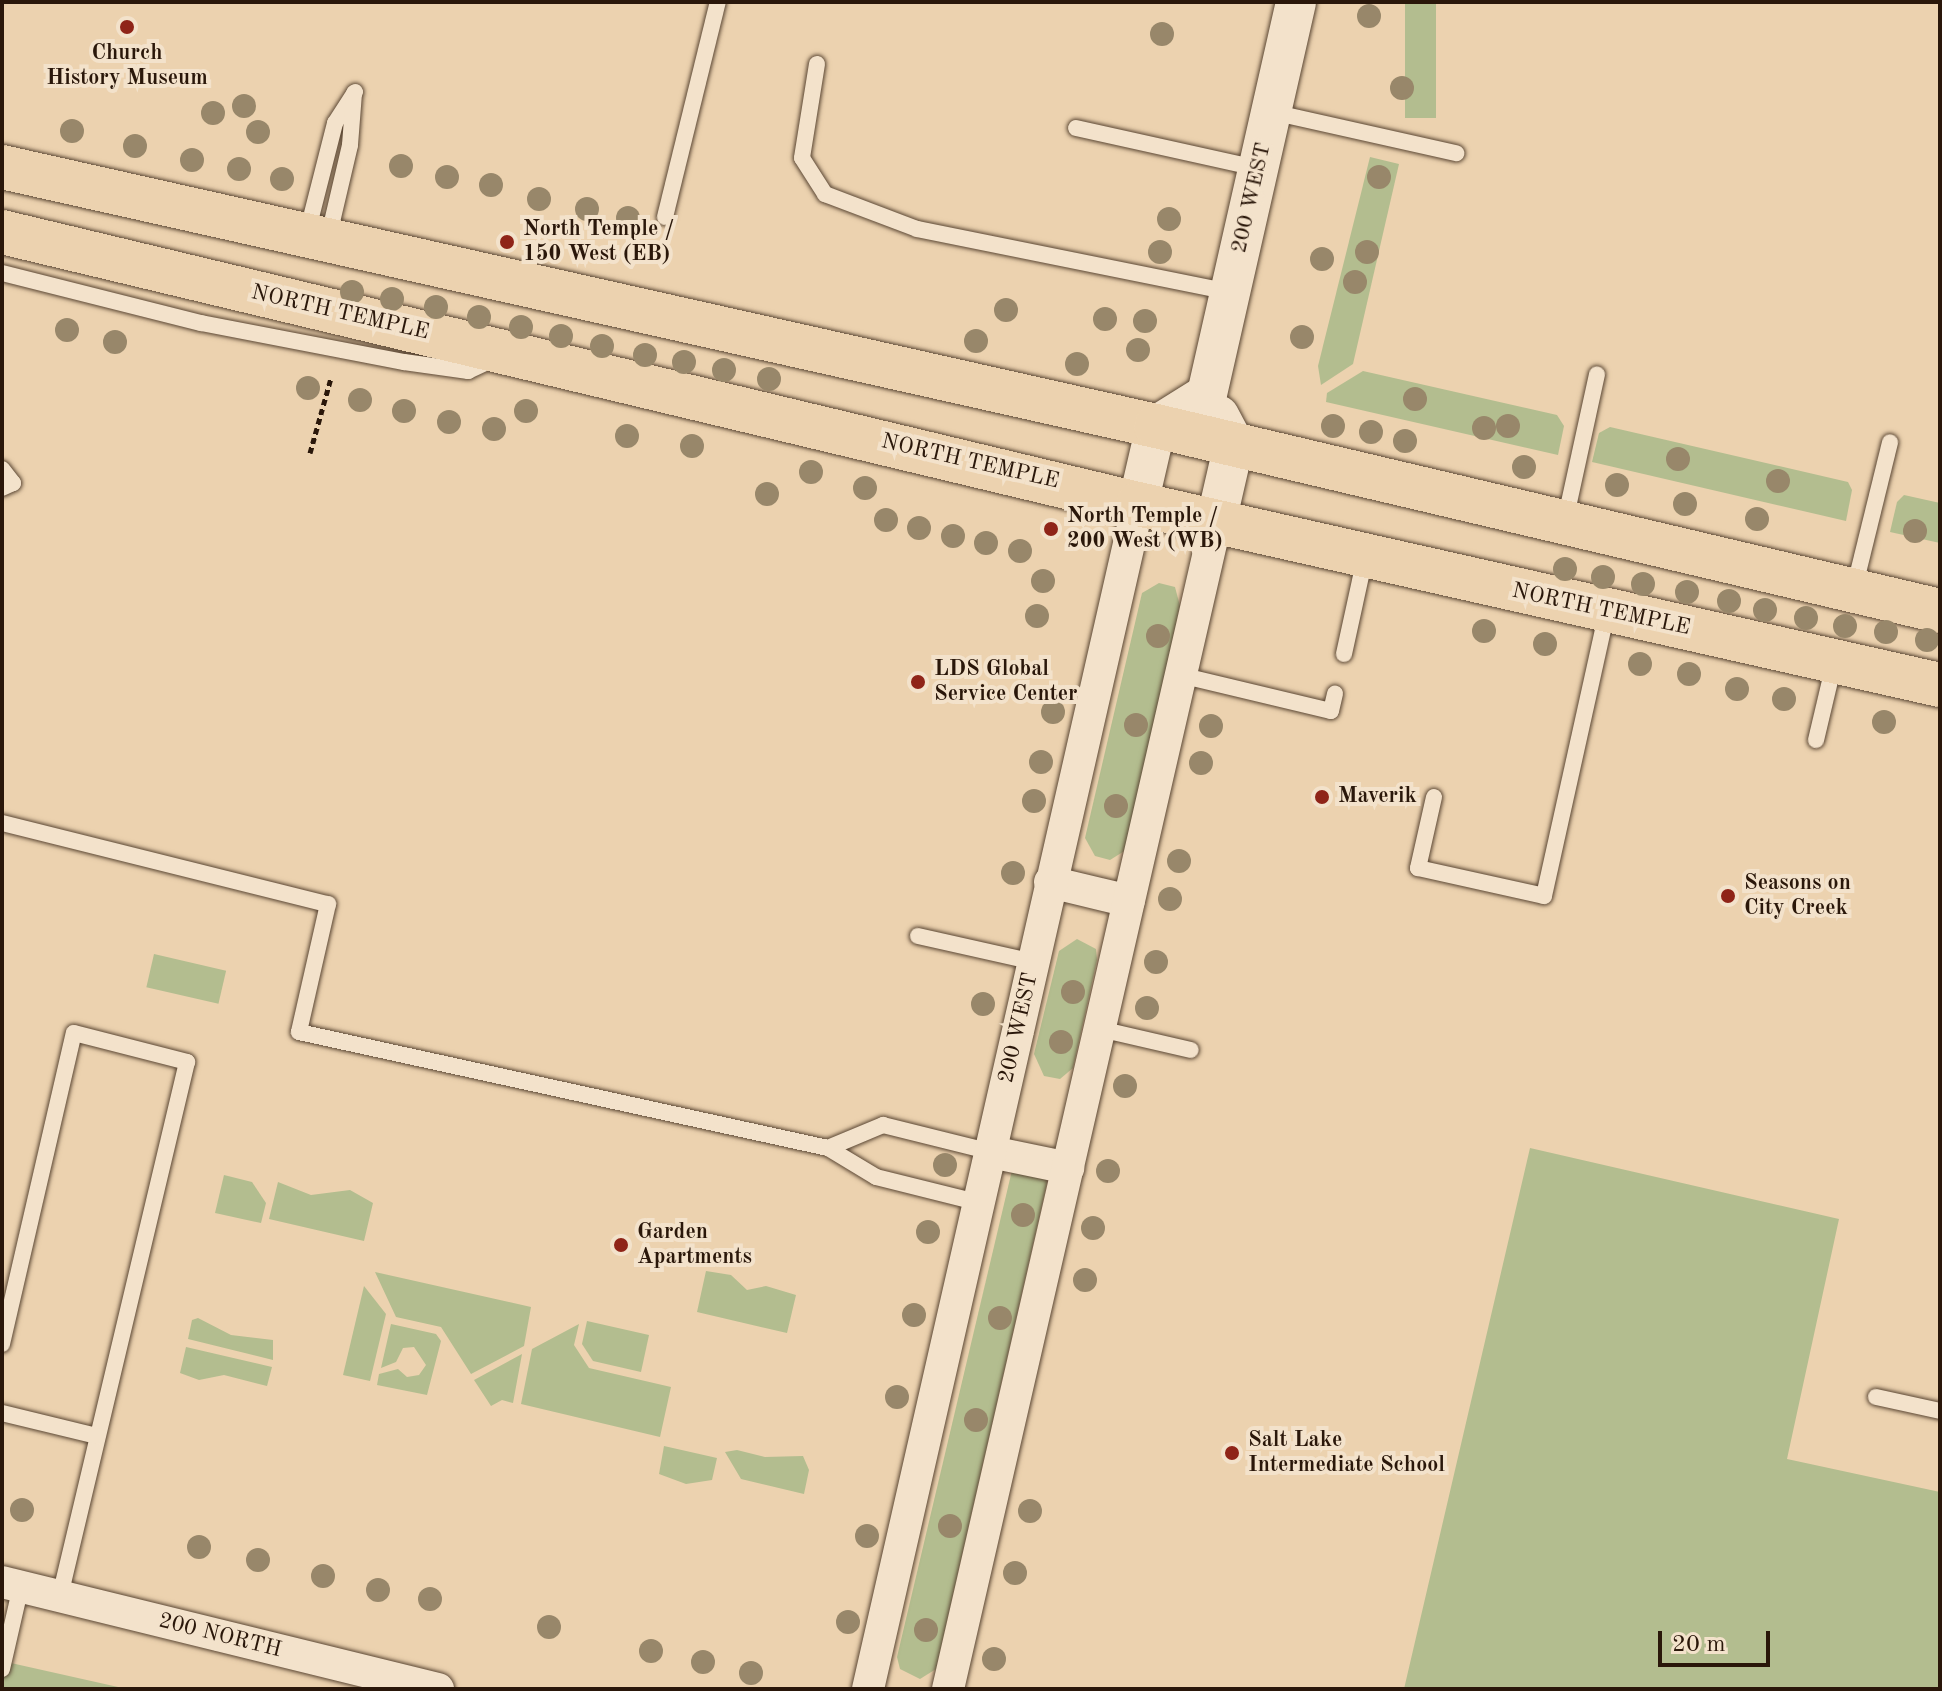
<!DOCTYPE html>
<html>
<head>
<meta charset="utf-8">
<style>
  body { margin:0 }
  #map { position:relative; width:1942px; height:1691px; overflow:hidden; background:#ecd2af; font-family:"Old Standard TT",serif }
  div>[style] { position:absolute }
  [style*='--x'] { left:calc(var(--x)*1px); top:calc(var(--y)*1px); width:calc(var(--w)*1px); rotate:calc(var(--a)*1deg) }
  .green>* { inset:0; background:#b3bd8f; transform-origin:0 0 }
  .path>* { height:5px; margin-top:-2.5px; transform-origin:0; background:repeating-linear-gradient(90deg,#2a170a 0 6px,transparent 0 10px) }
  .roads { filter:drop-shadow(0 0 2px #5a4633) drop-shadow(0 0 2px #5a4633) }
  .service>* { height:16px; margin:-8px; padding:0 8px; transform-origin:8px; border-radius:8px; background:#f3e2cb }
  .minor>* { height:32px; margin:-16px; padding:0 16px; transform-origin:16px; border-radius:16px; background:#f3e2cb }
  .tertiary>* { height:40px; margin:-20px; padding:0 20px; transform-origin:20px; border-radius:20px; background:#f3e2cb }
  .primary>* { height:44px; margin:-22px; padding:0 22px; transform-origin:22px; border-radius:22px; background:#ecd2af }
  .trees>* { width:24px; height:24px; margin:-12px; border-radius:50%; background:#98876a }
  .dots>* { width:22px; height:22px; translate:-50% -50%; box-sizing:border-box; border:4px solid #f3e2cb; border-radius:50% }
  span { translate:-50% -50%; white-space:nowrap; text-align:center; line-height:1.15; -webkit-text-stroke:8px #f3e2cb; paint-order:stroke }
  .poi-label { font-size:22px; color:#2a170a; font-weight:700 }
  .left { translate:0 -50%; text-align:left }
  .street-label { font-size:22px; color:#2a170a }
  .frame { position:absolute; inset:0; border:4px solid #2a170a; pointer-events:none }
  .scale { position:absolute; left:1658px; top:1631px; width:112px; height:36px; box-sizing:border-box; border:4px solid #2a170a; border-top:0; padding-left:10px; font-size:24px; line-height:28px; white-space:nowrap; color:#2a170a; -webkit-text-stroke:6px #f3e2cb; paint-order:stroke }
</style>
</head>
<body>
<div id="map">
  <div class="green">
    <i style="left:1405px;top:2px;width:31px;height:116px"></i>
    <i style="clip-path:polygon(1370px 157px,1399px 164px,1353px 364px,1321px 385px,1318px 366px)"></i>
    <i style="clip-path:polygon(1363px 371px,1557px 415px,1564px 426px,1558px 455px,1326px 402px,1327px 393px)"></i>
    <i style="clip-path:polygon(1610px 427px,1848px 482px,1852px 490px,1846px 521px,1592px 462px,1599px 433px)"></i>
    <i style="clip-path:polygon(1904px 495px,1940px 503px,1940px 543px,1890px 532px,1897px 502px)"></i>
    <i style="clip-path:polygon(1159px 583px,1175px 587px,1180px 606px,1126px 850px,1110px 860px,1095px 856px,1085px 838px,1142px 593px)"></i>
    <i style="clip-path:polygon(1077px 939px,1096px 949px,1097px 960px,1073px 1068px,1060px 1079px,1044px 1076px,1034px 1054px,1059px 951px)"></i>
    <i style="left:154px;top:954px;width:74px;height:34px;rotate:13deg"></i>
    <i style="clip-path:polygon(1530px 1148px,1839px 1219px,1787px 1459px,1940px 1492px,1940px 1689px,1404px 1689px)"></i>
    <i style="clip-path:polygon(1013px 1166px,1045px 1174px,1047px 1183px,936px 1669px,920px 1679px,900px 1669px,897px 1657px)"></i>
    <i style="clip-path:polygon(224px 1175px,252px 1182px,266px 1203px,261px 1223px,215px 1213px)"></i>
    <i style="clip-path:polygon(278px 1182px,311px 1195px,350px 1190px,373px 1203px,364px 1241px,269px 1219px)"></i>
    <i style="clip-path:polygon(706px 1271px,731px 1275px,747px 1290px,766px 1286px,796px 1295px,787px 1333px,697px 1312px)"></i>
    <i style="clip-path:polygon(375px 1272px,531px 1307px,524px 1346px,471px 1374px,441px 1327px,396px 1317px)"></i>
    <i style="clip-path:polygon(364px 1286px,386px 1314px,370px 1381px,343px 1375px)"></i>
    <i style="clip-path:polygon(198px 1318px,231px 1335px,273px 1340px,273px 1360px,188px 1339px,192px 1320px)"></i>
    <i style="clip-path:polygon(587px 1321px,649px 1335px,641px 1372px,593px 1361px,582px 1344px)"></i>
    <i style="clip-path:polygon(391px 1324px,436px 1334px,441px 1341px,427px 1395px,377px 1385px,379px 1374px,398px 1369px,407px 1377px,419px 1375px,426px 1365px,414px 1347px,403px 1348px,396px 1362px,381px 1368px)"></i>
    <i style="clip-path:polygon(579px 1324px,574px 1345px,589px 1368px,671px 1387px,660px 1437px,521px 1404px,532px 1349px)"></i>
    <i style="clip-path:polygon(186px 1347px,272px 1367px,267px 1386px,224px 1375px,199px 1380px,180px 1373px)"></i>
    <i style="clip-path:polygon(522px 1354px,513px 1403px,502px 1400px,491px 1406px,474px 1380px)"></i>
    <i style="clip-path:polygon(664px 1446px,717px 1458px,712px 1480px,686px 1484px,659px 1474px)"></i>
    <i style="clip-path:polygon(737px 1450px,765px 1457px,803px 1456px,809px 1470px,804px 1494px,741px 1479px,725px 1452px)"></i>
    <i style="clip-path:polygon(2px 1661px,127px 1689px,2px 1689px)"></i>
  </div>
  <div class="path">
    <i style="--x:310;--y:453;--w:78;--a:-74.4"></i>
  </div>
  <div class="roads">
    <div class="service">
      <i style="--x:817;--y:64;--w:95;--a:99.1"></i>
      <i style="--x:802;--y:158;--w:43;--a:57.4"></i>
      <i style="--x:825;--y:194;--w:98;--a:20.8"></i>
      <i style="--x:917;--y:229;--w:318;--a:11.4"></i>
      <i style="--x:1272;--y:112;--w:189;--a:12.6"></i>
      <i style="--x:1076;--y:128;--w:185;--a:12.5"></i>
      <i style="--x:665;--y:217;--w:221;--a:-76.2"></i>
      <i style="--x:307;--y:233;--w:114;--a:-75.7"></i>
      <i style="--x:335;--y:123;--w:37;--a:-57"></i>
      <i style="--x:328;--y:239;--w:97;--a:-76.8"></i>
      <i style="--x:350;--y:145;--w:52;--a:-85.6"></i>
      <i style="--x:2;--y:273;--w:205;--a:14.1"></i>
      <i style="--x:201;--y:323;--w:207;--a:10.9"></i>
      <i style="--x:404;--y:362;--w:65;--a:8"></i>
      <i style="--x:468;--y:371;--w:26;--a:-25"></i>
      <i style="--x:2;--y:469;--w:18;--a:52"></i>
      <i style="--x:13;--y:483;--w:12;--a:156"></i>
      <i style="--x:1565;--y:521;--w:150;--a:-77.7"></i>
      <i style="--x:1854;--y:589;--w:151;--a:-76.2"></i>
      <i style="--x:1344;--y:654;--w:98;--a:-77.7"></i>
      <i style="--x:1180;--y:675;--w:155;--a:13.4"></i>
      <i style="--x:1331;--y:711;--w:18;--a:-77"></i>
      <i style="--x:1816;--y:740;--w:78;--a:-76.7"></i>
      <i style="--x:1434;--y:797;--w:73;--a:102.7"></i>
      <i style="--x:1418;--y:868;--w:129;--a:12.5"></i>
      <i style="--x:1544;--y:896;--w:291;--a:-77.5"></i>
      <i style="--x:2;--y:823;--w:336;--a:14"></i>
      <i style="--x:328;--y:904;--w:131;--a:102.8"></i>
      <i style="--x:299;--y:1032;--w:542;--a:12.37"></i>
      <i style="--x:828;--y:1148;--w:56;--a:31.1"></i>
      <i style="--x:876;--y:1177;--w:107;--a:14"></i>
      <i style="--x:918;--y:936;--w:119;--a:12.6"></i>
      <i style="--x:1100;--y:1029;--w:93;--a:13"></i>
      <i style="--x:828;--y:1148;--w:60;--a:-22.7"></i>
      <i style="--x:883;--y:1125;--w:111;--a:14"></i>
      <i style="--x:2;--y:1344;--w:319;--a:-77"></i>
      <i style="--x:74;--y:1033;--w:117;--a:14.4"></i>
      <i style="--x:187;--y:1062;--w:549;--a:103.38"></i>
      <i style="--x:1876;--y:1397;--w:66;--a:12.3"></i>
      <i style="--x:2;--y:1413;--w:98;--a:13.6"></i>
      <i style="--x:2;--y:1669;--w:85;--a:-77.1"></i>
    </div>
    <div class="minor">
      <i style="--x:1050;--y:882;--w:81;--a:13.5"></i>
      <i style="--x:991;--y:1152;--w:79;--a:11.7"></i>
      <i style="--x:2;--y:1582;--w:449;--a:13.8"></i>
      <i style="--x:868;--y:1689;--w:1215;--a:-77.16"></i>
      <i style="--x:948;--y:1689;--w:1197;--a:-77.07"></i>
    </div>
    <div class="tertiary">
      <i style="--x:1138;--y:504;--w:80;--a:-77"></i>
      <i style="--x:1156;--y:426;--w:60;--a:-32.1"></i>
      <i style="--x:1207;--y:394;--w:402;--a:-77.2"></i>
      <i style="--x:1216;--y:522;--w:80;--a:-77"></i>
      <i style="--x:1234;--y:444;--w:32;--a:-118"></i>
    </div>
    <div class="primary">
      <i style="--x:2;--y:167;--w:1183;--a:12.65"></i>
      <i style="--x:1156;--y:426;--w:806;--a:13.28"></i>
      <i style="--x:2;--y:232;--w:1168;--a:13.47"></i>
      <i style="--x:1138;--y:504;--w:822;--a:12.72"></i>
    </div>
  </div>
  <div class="trees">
    <i style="left:1369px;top:16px"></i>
    <i style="left:1162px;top:34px"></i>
    <i style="left:1402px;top:88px"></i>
    <i style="left:244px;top:106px"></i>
    <i style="left:213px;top:113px"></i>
    <i style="left:72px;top:131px"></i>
    <i style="left:258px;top:132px"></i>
    <i style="left:135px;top:146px"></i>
    <i style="left:192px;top:160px"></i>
    <i style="left:401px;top:166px"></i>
    <i style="left:239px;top:169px"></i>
    <i style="left:447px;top:177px"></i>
    <i style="left:1379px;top:177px"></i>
    <i style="left:282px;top:179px"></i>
    <i style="left:491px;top:185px"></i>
    <i style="left:539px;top:199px"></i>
    <i style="left:587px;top:209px"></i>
    <i style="left:628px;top:218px"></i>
    <i style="left:1169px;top:219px"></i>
    <i style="left:1160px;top:252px"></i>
    <i style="left:1367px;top:252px"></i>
    <i style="left:1322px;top:259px"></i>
    <i style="left:1355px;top:282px"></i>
    <i style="left:352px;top:292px"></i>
    <i style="left:392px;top:299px"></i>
    <i style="left:436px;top:307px"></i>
    <i style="left:1006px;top:310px"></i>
    <i style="left:479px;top:317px"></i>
    <i style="left:1105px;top:319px"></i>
    <i style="left:1145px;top:321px"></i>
    <i style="left:521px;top:327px"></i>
    <i style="left:67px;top:330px"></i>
    <i style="left:561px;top:336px"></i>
    <i style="left:1302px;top:337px"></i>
    <i style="left:976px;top:341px"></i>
    <i style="left:115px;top:342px"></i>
    <i style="left:602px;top:346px"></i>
    <i style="left:1138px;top:350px"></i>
    <i style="left:645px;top:355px"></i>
    <i style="left:684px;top:362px"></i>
    <i style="left:1077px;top:364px"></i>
    <i style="left:724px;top:370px"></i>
    <i style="left:769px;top:379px"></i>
    <i style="left:308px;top:388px"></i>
    <i style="left:1415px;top:399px"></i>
    <i style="left:360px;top:400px"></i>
    <i style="left:404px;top:411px"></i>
    <i style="left:526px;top:411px"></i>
    <i style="left:449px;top:422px"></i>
    <i style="left:1333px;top:426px"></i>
    <i style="left:1508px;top:426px"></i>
    <i style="left:1484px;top:428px"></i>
    <i style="left:494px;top:429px"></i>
    <i style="left:1371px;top:432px"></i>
    <i style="left:627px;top:436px"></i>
    <i style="left:1405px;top:441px"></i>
    <i style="left:692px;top:446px"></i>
    <i style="left:1678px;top:459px"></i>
    <i style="left:1524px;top:467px"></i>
    <i style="left:811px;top:472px"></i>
    <i style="left:1778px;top:481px"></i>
    <i style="left:1617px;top:485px"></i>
    <i style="left:865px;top:488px"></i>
    <i style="left:767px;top:494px"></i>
    <i style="left:1685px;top:504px"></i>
    <i style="left:1757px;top:519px"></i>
    <i style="left:886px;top:520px"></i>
    <i style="left:919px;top:528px"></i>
    <i style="left:1915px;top:531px"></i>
    <i style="left:953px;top:536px"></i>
    <i style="left:986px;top:543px"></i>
    <i style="left:1020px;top:551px"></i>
    <i style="left:1565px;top:569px"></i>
    <i style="left:1603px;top:577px"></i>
    <i style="left:1043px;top:581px"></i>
    <i style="left:1643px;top:584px"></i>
    <i style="left:1687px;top:592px"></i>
    <i style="left:1729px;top:601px"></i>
    <i style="left:1765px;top:610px"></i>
    <i style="left:1037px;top:616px"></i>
    <i style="left:1806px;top:618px"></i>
    <i style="left:1845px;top:626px"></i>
    <i style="left:1484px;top:631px"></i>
    <i style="left:1886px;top:632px"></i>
    <i style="left:1158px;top:636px"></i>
    <i style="left:1927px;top:640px"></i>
    <i style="left:1545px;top:644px"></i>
    <i style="left:1640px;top:664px"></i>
    <i style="left:1689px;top:674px"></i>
    <i style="left:1737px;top:689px"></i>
    <i style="left:1784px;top:699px"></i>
    <i style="left:1053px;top:712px"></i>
    <i style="left:1884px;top:722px"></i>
    <i style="left:1136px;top:725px"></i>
    <i style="left:1211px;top:726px"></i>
    <i style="left:1041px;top:762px"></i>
    <i style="left:1201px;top:763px"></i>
    <i style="left:1034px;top:801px"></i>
    <i style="left:1116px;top:806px"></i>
    <i style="left:1179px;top:861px"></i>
    <i style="left:1013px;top:873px"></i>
    <i style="left:1170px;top:899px"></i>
    <i style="left:1156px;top:962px"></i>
    <i style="left:1073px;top:992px"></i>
    <i style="left:983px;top:1004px"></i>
    <i style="left:1147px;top:1008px"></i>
    <i style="left:1061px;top:1042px"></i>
    <i style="left:1125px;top:1086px"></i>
    <i style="left:945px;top:1165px"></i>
    <i style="left:1108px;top:1171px"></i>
    <i style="left:1023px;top:1215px"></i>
    <i style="left:1093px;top:1228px"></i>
    <i style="left:928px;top:1232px"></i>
    <i style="left:1085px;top:1280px"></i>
    <i style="left:914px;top:1315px"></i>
    <i style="left:1000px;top:1318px"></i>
    <i style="left:897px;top:1397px"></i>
    <i style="left:976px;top:1420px"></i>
    <i style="left:22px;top:1510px"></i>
    <i style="left:1030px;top:1511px"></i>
    <i style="left:950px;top:1526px"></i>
    <i style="left:867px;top:1536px"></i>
    <i style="left:199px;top:1547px"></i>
    <i style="left:258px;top:1560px"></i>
    <i style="left:1015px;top:1573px"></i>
    <i style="left:323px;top:1576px"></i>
    <i style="left:378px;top:1590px"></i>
    <i style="left:430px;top:1599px"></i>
    <i style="left:848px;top:1622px"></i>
    <i style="left:549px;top:1627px"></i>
    <i style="left:926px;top:1630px"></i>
    <i style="left:651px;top:1651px"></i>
    <i style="left:994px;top:1659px"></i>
    <i style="left:703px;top:1662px"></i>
    <i style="left:751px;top:1673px"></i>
  </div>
  <div class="dots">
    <i style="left:127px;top:27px;background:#8f2418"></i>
    <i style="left:507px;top:242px;background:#8f2418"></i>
    <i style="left:1051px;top:529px;background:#8f2418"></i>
    <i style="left:918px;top:682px;background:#8f2418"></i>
    <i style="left:1322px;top:797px;background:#8f2418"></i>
    <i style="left:1728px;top:896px;background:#8f2418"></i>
    <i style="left:621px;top:1245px;background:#8f2418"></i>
    <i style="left:1232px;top:1453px;background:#8f2418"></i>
  </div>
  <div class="poi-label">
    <span style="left:127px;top:66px">Church<br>History Museum</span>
    <span class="left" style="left:523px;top:242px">North Temple /<br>150 West (EB)</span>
    <span class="left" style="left:1067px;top:529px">North Temple /<br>200 West (WB)</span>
    <span class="left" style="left:934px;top:682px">LDS Global<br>Service Center</span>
    <span class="left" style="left:1338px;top:797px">Maverik</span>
    <span class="left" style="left:1744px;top:896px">Seasons on<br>City Creek</span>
    <span class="left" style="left:637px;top:1245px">Garden<br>Apartments</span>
    <span class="left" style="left:1248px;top:1453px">Salt Lake<br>Intermediate School</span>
  </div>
  <div class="street-label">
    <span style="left:1252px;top:198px;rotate:-77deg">200 WEST</span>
    <span style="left:340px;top:313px;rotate:13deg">NORTH TEMPLE</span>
    <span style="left:970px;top:462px;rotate:13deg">NORTH TEMPLE</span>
    <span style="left:1601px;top:610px;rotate:12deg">NORTH TEMPLE</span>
    <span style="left:1019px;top:1028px;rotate:-77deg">200 WEST</span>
    <span style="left:220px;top:1636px;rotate:14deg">200 NORTH</span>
  </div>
  <div class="frame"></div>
  <div class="scale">20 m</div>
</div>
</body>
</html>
